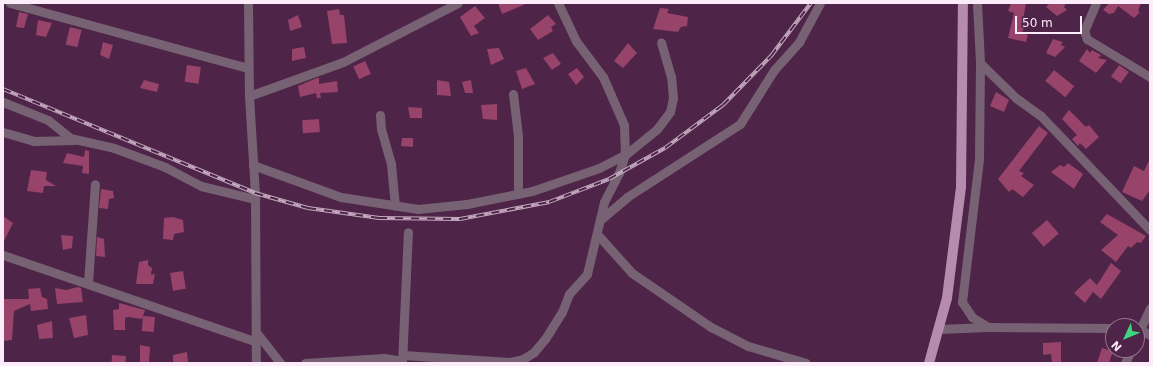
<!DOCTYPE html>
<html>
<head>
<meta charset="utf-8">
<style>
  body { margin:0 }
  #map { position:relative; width:1153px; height:366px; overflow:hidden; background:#4e2448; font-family:"DejaVu Sans",sans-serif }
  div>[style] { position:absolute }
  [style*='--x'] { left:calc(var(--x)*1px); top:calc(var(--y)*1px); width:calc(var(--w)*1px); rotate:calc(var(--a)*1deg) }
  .building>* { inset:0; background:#97436a; transform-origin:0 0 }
  .street>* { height:9px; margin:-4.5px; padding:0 4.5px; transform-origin:4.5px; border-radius:4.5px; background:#776273 }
  .primary>* { height:10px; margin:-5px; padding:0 5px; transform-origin:5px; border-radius:5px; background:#b68cae }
  .rail>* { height:4px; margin-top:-2px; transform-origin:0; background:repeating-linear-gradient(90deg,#4e2448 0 8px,#c4abbf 0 16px); box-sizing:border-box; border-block:1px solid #c4abbf }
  span { translate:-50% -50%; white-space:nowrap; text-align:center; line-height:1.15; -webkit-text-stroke:3.5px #4e2448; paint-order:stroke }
  .frame { position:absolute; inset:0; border:4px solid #fcebf8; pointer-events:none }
  .north { position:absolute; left:1105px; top:318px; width:40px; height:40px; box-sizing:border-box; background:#4e2448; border:1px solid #94748e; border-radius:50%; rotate:226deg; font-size:11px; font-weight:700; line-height:16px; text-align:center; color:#fcebf8 }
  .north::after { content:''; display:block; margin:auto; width:14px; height:18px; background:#3cd77e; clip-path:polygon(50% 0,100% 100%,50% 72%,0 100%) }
  .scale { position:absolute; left:1015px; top:16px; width:67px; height:18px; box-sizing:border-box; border:2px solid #fcebf8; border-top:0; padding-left:5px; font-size:12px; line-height:14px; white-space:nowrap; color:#fcebf8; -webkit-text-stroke:3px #4e2448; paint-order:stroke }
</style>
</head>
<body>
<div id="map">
  <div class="building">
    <i style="clip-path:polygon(498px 3px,528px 3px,502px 14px)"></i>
    <i style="clip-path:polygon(1011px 3px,1026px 3px,1023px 20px,1027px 20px,1022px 33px,1028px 35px,1026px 42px,1008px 38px,1014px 13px,1008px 11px)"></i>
    <i style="clip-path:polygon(1050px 3px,1066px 3px,1064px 7px,1067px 10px,1057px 16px,1046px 7px)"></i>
    <i style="clip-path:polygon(1109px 3px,1141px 3px,1138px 11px,1140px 12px,1134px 18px,1118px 6px,1114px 13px,1109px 14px,1103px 10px)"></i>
    <i style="clip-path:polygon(475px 6px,485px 18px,474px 26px,479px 33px,471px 36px,460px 17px)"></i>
    <i style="clip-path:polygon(660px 8px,669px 9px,667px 13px,688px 17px,687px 26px,681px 27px,678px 32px,653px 29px)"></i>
    <i style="clip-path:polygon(339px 9px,340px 15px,344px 15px,347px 43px,332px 44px,327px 11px)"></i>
    <i style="clip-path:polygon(19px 12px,28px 14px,24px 28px,16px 27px)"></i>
    <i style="clip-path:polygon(298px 15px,302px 27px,290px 31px,288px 20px)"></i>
    <i style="clip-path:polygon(548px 15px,556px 24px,551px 27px,553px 31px,538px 40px,530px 29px)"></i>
    <i style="clip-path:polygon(38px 20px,52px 23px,46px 37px,36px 35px)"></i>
    <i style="left:70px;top:27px;width:12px;height:18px;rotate:14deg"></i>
    <i style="clip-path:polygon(1053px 39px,1063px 42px,1061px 45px,1065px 47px,1055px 57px,1046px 53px)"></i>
    <i style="clip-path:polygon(103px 42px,113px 45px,109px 59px,100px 55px)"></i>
    <i style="clip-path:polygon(628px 43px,637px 53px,623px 68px,614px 61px)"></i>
    <i style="clip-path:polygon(304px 47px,306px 58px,292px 61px,292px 49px)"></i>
    <i style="clip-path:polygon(499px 48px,504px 59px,491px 65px,487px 49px)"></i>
    <i style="clip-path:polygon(1087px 49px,1090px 53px,1092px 50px,1101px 55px,1098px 58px,1107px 60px,1096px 73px,1079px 61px)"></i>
    <i style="clip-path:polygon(553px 53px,561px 64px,552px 70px,543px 58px)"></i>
    <i style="left:365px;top:61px;width:14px;height:13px;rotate:65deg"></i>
    <i style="left:187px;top:65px;width:14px;height:17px;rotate:8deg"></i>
    <i style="left:1119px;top:65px;width:12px;height:14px;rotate:35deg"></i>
    <i style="clip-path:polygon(526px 68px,535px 84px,522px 89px,516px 71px)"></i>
    <i style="clip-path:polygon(577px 68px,584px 77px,576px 85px,568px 74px)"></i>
    <i style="left:1054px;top:70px;width:26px;height:14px;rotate:39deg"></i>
    <i style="clip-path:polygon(317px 78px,319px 78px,319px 84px,337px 81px,338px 92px,320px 93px,321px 98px,317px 98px,316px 93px,300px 97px,298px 86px)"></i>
    <i style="clip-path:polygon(144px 80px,159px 84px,157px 92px,140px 88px)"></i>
    <i style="clip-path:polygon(437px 80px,449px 82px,451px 96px,437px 95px)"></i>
    <i style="clip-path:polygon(471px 80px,473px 93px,465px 93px,462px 82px)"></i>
    <i style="clip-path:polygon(996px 92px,1009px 100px,1004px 112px,990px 106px)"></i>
    <i style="clip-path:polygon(497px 104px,497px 120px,483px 119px,481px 105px)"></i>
    <i style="clip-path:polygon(408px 107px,422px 108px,422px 118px,410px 118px)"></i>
    <i style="clip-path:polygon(1069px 110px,1086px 127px,1089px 125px,1099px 137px,1086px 149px,1080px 143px,1078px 146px,1072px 139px,1077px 135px,1062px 119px)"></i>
    <i style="left:319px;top:119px;width:13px;height:17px;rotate:86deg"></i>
    <i style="clip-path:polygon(1039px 126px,1048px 133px,1019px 171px,1024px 173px,1021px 176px,1034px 185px,1023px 197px,1012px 189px,1009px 192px,998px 179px)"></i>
    <i style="clip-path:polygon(402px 138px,413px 138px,413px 147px,401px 146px)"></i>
    <i style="clip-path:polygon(85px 150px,89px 151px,89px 174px,82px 173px,83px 166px,63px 163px,67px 153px,84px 157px)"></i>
    <i style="clip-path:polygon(1150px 159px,1150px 190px,1142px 201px,1122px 192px,1134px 166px,1144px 171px)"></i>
    <i style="clip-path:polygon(1068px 163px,1083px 174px,1074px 189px,1051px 172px,1060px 165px,1064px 167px)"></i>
    <i style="clip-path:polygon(31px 170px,47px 172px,46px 180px,56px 186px,44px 186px,43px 193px,27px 191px)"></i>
    <i style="clip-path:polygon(101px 189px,113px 191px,114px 198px,109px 199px,108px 209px,99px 208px)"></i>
    <i style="clip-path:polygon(1107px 214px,1146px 236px,1141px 243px,1137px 242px,1131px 248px,1128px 246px,1116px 262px,1101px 250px,1118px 235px,1100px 222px)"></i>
    <i style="clip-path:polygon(3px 216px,13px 223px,3px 243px)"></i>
    <i style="clip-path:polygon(173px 217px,183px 220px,184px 232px,174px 234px,173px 240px,163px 239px,164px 218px)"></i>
    <i style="left:1047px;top:220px;width:18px;height:20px;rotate:49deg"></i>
    <i style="clip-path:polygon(61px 235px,73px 236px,72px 248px,63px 250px)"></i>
    <i style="clip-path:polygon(97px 237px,104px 239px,105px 257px,96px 256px)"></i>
    <i style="clip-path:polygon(148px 260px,148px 265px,152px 268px,151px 275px,155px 274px,153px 284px,136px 284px,139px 262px)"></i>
    <i style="clip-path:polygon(1111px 263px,1121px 271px,1101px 299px,1093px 292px,1085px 303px,1074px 293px,1090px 278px,1097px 285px)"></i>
    <i style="left:183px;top:271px;width:18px;height:13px;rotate:81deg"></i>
    <i style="clip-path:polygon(78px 287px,81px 288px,83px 302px,57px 304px,55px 288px,66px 290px)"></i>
    <i style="clip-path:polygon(40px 288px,42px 297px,47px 299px,48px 309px,31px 311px,30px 304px,14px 311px,12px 340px,3px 341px,3px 299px,29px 299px,28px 289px)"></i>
    <i style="clip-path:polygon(119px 303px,145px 310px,142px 319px,128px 317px,125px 318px,125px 330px,114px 330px,113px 310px,119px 309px)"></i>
    <i style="clip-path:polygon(86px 315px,88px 335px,74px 338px,69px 318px)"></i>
    <i style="left:143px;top:316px;width:12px;height:15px;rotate:5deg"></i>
    <i style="clip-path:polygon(52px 321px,53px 338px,39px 339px,37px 325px)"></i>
    <i style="clip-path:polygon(1061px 342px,1061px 363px,1052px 363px,1051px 354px,1043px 355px,1043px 343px)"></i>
    <i style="clip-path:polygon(140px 345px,150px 347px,149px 363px,140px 363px)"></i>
    <i style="clip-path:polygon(1102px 348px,1113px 351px,1109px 363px,1097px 363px)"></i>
    <i style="clip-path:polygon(187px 352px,188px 363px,173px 363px,173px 355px)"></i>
    <i style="left:112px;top:355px;width:14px;height:8px;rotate:4deg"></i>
  </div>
  <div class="street">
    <i style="--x:10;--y:3;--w:247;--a:15.3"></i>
    <i style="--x:248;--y:3;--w:93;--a:89.4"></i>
    <i style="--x:249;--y:96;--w:97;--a:86.5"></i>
    <i style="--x:255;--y:193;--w:170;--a:89.7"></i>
    <i style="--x:977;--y:3;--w:60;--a:87.1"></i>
    <i style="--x:980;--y:63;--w:96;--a:90.6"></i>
    <i style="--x:979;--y:159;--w:144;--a:96.8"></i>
    <i style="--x:962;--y:302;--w:18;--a:56"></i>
    <i style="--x:972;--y:317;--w:19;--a:32"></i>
    <i style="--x:1096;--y:3;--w:30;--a:113"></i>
    <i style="--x:1084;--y:31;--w:9;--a:69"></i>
    <i style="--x:1087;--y:39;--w:74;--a:31.1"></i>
    <i style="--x:980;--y:63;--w:50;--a:44.2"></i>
    <i style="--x:1016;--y:98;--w:31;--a:36"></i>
    <i style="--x:1041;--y:116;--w:158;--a:46.3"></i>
    <i style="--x:513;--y:94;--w:42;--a:83.2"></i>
    <i style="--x:518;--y:136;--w:58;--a:90"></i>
    <i style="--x:249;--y:96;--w:100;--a:-19.9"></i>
    <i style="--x:343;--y:62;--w:129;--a:-27.2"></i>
    <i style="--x:3;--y:102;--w:48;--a:21.8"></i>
    <i style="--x:48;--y:120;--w:28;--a:39"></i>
    <i style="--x:70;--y:138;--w:45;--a:12.8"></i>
    <i style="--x:114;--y:148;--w:54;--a:20.4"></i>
    <i style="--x:165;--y:167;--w:41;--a:27.8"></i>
    <i style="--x:201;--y:186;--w:56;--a:13.5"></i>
    <i style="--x:380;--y:115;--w:14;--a:86"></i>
    <i style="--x:381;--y:129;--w:36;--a:74"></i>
    <i style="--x:391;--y:164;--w:42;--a:84.6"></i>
    <i style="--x:3;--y:132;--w:32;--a:16"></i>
    <i style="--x:34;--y:141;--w:41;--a:-1.4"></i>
    <i style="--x:253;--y:165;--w:94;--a:20"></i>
    <i style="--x:341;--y:197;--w:78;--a:8.9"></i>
    <i style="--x:418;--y:209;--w:49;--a:-5.8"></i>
    <i style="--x:467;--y:204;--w:66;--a:-11.3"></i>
    <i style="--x:532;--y:191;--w:71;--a:-18.9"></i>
    <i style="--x:599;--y:168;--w:29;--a:-27"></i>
    <i style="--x:625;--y:155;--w:41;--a:-39.1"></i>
    <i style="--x:657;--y:129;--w:21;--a:-53"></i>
    <i style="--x:670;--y:112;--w:14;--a:-78"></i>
    <i style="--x:673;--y:98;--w:21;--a:-95"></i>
    <i style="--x:671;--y:77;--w:36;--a:-106"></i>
    <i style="--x:600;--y:220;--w:35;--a:-40"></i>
    <i style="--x:627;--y:197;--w:135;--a:-32.9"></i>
    <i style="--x:740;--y:124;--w:64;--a:-57.8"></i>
    <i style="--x:774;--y:70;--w:38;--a:-48"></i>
    <i style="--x:799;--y:42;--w:44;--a:-61.7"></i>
    <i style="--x:597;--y:234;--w:52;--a:48.1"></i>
    <i style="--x:632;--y:273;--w:96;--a:34.4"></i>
    <i style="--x:711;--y:327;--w:42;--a:27.2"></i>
    <i style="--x:748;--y:346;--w:60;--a:16.3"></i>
    <i style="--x:3;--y:255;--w:268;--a:18.9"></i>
    <i style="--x:88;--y:283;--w:99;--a:-86"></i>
    <i style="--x:1137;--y:328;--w:15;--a:28"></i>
    <i style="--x:938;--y:329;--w:50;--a:-2.3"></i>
    <i style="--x:988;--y:327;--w:125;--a:0.5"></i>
    <i style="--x:256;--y:332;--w:39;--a:52"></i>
    <i style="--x:1137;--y:336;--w:31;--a:-65"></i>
    <i style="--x:403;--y:355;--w:107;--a:3.7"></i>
    <i style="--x:510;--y:362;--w:13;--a:-13"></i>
    <i style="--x:523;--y:359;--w:13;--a:-32"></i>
    <i style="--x:534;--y:352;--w:17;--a:-50"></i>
    <i style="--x:545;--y:339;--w:32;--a:-58"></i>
    <i style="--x:562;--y:312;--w:19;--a:-69"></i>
    <i style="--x:569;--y:294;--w:27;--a:-48"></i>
    <i style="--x:587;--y:274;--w:74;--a:-76.7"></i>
    <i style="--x:604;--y:202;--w:33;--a:-63"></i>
    <i style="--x:619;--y:173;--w:19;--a:-72"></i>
    <i style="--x:625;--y:155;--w:30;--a:-92"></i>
    <i style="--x:624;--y:125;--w:52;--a:-113.6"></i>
    <i style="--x:603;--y:77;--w:45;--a:-126.9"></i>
    <i style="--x:576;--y:41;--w:42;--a:-115.3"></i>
    <i style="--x:305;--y:363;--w:79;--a:-3.6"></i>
    <i style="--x:384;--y:358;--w:18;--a:9"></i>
    <i style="--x:402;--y:363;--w:131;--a:-87.4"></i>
    <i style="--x:1125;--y:363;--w:14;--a:-65"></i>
  </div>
  <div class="primary">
    <i style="--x:929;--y:363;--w:67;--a:-74.5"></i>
    <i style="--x:947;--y:298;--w:112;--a:-82.8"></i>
    <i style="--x:961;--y:187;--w:184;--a:-89.4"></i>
  </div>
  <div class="rail">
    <i style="--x:3;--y:89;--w:273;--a:22.4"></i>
    <i style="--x:255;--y:193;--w:55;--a:15.8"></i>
    <i style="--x:308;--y:208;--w:72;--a:8"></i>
    <i style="--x:379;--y:218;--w:81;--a:0.7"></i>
    <i style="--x:460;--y:219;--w:91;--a:-10.8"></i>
    <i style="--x:549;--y:202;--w:64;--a:-21"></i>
    <i style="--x:609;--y:179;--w:64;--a:-29"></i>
    <i style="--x:665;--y:148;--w:72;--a:-36.6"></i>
    <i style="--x:723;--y:105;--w:69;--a:-45.6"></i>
    <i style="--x:771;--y:56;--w:66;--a:-53"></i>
  </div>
  <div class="frame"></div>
  <div class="north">N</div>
  <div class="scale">50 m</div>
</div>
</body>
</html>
